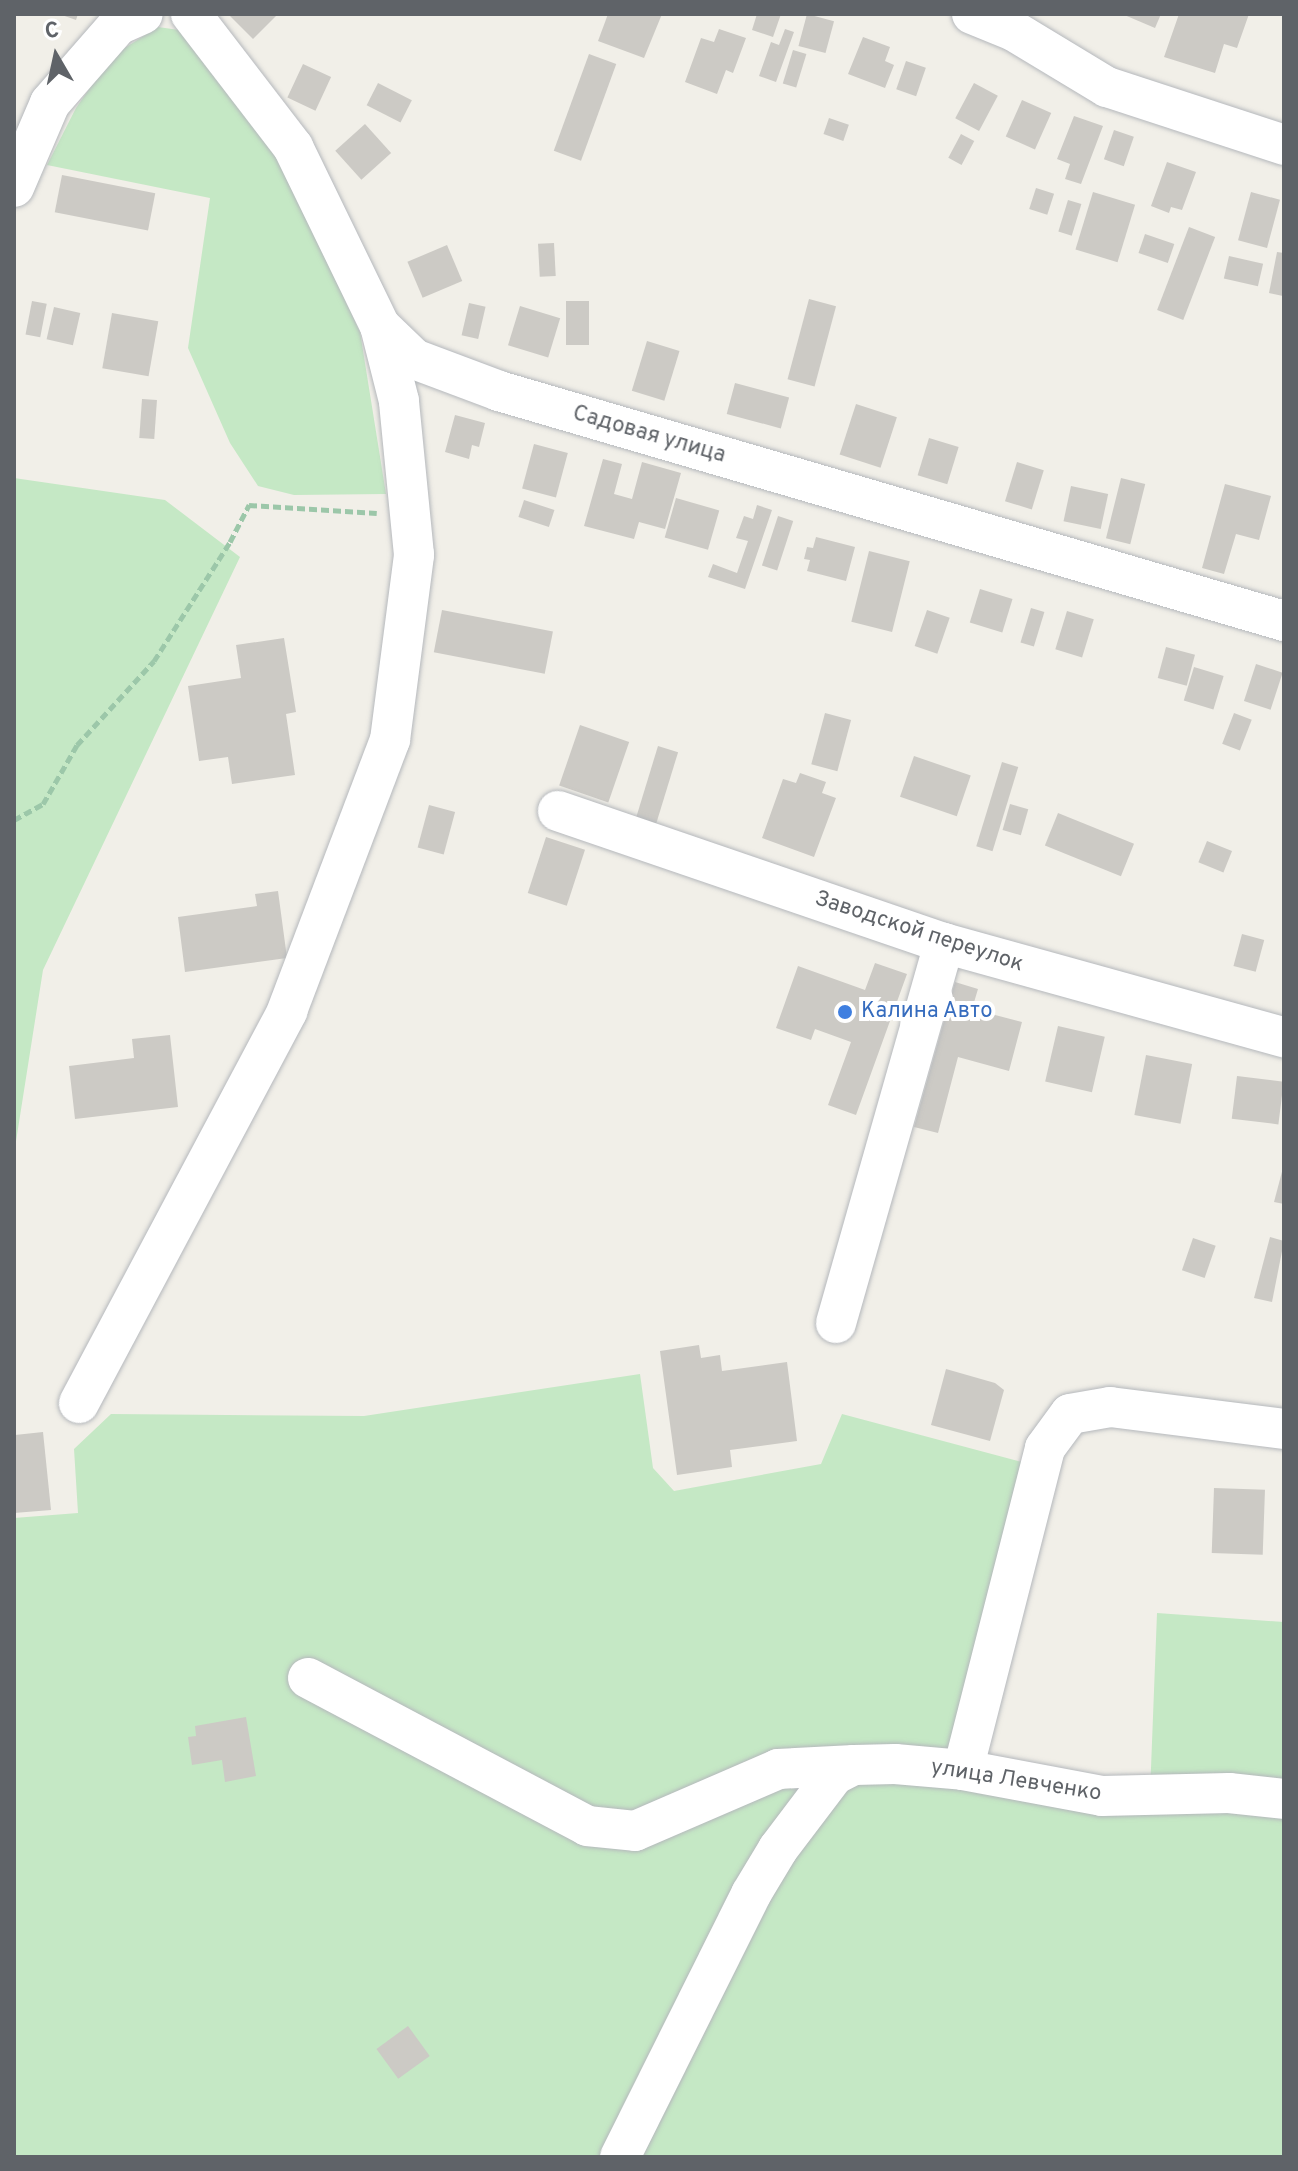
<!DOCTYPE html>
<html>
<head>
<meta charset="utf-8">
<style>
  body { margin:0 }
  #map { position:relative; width:1298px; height:2171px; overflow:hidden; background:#f1efe8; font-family:Overpass,sans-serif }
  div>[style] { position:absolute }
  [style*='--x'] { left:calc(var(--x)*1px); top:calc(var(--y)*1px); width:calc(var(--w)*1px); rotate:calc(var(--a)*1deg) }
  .green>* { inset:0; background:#c5e8c5 }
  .building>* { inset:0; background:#cccac5; transform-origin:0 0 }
  .path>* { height:5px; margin-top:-2.5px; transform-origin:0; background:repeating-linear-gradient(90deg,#9cc7a9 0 8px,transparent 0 12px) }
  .roads { filter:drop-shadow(0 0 2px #b5b8bc) drop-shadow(0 0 2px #b5b8bc) }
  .minor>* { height:40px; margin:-20px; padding:0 20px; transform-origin:20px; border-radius:20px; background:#fff }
  .dots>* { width:22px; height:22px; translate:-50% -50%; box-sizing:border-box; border:4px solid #fff; border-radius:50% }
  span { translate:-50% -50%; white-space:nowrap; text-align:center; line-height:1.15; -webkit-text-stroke:8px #fff; paint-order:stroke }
  .street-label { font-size:22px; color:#5f6368 }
  .shop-label { font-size:22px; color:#366cbe }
  .left { translate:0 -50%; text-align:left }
  .frame { position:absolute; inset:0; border:16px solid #5f6368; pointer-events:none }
  .north { position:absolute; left:16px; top:16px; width:80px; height:80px; -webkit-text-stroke:6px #fff; paint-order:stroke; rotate:351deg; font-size:22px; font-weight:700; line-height:32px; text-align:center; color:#5f6368 }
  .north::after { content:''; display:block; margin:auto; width:28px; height:36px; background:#5f6368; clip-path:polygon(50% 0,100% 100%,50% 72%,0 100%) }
</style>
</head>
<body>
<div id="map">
  <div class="green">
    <i style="clip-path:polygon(158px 27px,179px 30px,270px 141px,360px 332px,386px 494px,294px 495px,258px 486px,230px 443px,188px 348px,210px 198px,47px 165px,76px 108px,112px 56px)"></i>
    <i style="clip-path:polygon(14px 478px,165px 500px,240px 557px,43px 970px,14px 1154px)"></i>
    <i style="clip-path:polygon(640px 1374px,653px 1468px,674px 1491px,821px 1464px,842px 1414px,1040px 1467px,963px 1770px,1150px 1794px,1157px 1613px,1284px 1622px,1284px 2157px,14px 2157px,14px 1518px,78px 1513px,74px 1449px,111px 1414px,364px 1416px)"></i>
  </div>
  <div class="building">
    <i style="clip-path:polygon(59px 14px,78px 14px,76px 20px)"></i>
    <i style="clip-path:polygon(228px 14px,278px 14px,253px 39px)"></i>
    <i style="clip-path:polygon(608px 14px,662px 14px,644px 58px,598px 41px)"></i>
    <i style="clip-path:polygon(757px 14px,781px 14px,773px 37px,752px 30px)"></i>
    <i style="left:807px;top:14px;width:28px;height:33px;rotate:15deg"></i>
    <i style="clip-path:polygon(1122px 14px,1161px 14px,1155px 28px)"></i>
    <i style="clip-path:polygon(1179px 14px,1249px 14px,1237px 48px,1224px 44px,1215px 73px,1164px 57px)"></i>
    <i style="clip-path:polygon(719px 29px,746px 38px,733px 73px,726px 70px,717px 94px,685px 82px,701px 38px,714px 42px)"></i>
    <i style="clip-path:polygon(785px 29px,794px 32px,776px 82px,759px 76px,771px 42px,779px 45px)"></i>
    <i style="clip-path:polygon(863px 37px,890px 47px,885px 61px,894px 65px,885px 88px,848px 74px)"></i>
    <i style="left:793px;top:50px;width:14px;height:35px;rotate:17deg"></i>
    <i style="left:589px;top:54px;width:29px;height:103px;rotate:20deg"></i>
    <i style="left:906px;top:61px;width:21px;height:30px;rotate:19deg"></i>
    <i style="left:303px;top:64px;width:31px;height:37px;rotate:25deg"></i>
    <i style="left:378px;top:83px;width:38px;height:25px;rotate:27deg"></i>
    <i style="left:974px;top:83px;width:27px;height:40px;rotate:28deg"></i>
    <i style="left:1022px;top:100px;width:32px;height:40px;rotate:24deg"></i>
    <i style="clip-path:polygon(1074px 116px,1103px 126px,1081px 184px,1065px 179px,1070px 164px,1057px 159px)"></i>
    <i style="left:829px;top:118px;width:21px;height:17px;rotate:19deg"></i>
    <i style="left:365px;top:124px;width:39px;height:40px;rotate:48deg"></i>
    <i style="left:1114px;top:130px;width:21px;height:31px;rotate:19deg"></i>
    <i style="left:961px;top:134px;width:15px;height:27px;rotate:28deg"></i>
    <i style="clip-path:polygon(1167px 162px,1196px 172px,1182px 210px,1171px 207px,1169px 213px,1151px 206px)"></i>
    <i style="left:62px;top:175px;width:95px;height:38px;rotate:11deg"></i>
    <i style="left:1036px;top:188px;width:19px;height:22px;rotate:18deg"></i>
    <i style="left:1093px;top:192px;width:44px;height:60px;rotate:17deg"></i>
    <i style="left:1251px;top:192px;width:30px;height:50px;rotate:15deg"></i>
    <i style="left:1068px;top:200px;width:14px;height:33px;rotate:17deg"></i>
    <i style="left:1189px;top:227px;width:28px;height:89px;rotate:21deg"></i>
    <i style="left:1145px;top:234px;width:31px;height:20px;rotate:19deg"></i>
    <i style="left:554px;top:243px;width:33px;height:16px;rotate:87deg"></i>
    <i style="left:447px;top:245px;width:39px;height:43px;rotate:67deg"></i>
    <i style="clip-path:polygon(1277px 252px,1284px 253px,1283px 296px,1269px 293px)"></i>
    <i style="left:1229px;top:256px;width:35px;height:23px;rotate:13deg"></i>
    <i style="left:809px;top:299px;width:28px;height:83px;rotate:15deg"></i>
    <i style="left:32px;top:301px;width:15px;height:34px;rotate:11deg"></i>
    <i style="left:589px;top:301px;width:44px;height:23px;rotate:90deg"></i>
    <i style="left:469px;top:303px;width:17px;height:33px;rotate:13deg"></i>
    <i style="left:520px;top:306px;width:42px;height:41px;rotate:17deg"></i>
    <i style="left:54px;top:307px;width:27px;height:33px;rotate:13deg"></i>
    <i style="left:112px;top:313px;width:47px;height:56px;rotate:10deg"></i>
    <i style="left:647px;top:341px;width:34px;height:52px;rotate:17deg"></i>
    <i style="left:735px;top:383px;width:56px;height:32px;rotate:15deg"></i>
    <i style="left:142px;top:399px;width:15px;height:39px;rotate:4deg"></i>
    <i style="left:856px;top:404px;width:43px;height:53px;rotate:18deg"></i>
    <i style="clip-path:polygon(455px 415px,485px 423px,479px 447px,472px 445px,469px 459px,445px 452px)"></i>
    <i style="left:929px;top:438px;width:31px;height:39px;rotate:17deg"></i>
    <i style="left:534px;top:444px;width:35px;height:46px;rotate:15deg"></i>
    <i style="clip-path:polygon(603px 459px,622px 464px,614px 494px,632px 499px,642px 462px,681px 473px,665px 529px,639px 522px,634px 539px,584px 526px)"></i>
    <i style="left:1017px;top:462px;width:28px;height:41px;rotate:17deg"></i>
    <i style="left:1121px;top:478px;width:25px;height:62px;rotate:14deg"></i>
    <i style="clip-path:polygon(1225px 484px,1271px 496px,1259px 540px,1236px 534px,1224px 574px,1202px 568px)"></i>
    <i style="left:1071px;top:486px;width:38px;height:36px;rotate:12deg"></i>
    <i style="left:676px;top:498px;width:45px;height:41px;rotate:16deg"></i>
    <i style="left:524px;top:500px;width:32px;height:18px;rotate:18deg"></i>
    <i style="clip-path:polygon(757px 505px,772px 510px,745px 589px,708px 577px,713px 564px,737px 573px,748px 541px,736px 538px,744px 516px,753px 519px)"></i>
    <i style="left:778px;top:516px;width:16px;height:52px;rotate:18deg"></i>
    <i style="clip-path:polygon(816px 537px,855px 547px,846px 581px,807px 571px,810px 560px,804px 559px,807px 547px,813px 548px)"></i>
    <i style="left:869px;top:551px;width:42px;height:73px;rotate:14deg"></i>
    <i style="left:980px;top:589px;width:34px;height:35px;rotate:17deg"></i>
    <i style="left:1031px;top:608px;width:14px;height:36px;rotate:17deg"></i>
    <i style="left:442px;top:610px;width:113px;height:43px;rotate:11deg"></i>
    <i style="left:927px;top:610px;width:24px;height:38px;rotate:19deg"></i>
    <i style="left:1067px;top:611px;width:28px;height:40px;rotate:17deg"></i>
    <i style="clip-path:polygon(284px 638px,296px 712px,286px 714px,295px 775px,232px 784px,228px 757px,199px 761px,188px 686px,241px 678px,236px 645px)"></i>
    <i style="left:1166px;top:647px;width:30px;height:32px;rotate:15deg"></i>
    <i style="left:1256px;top:664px;width:28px;height:39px;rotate:18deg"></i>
    <i style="left:1194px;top:667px;width:31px;height:35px;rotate:17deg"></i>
    <i style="left:825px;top:713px;width:27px;height:53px;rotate:15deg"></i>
    <i style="left:1234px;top:713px;width:19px;height:33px;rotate:21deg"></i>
    <i style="left:580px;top:725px;width:52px;height:64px;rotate:19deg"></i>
    <i style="left:658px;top:746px;width:21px;height:75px;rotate:17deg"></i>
    <i style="left:914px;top:756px;width:60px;height:43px;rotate:19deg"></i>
    <i style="left:1002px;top:762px;width:17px;height:88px;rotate:17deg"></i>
    <i style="clip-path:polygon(800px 773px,826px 782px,822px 793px,836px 798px,814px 857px,762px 838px,783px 779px,796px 783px)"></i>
    <i style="left:1010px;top:804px;width:19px;height:27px;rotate:16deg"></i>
    <i style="left:429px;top:805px;width:27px;height:44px;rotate:15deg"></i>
    <i style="left:1058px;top:813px;width:82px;height:35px;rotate:22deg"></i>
    <i style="left:546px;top:837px;width:41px;height:59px;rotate:18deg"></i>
    <i style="left:1207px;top:841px;width:27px;height:23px;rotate:22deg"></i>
    <i style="clip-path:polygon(278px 891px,287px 958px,185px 972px,178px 917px,257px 906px,255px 894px)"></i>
    <i style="left:1242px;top:934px;width:23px;height:33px;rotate:15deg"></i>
    <i style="clip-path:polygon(875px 963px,907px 974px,856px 1115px,828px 1105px,851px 1042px,815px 1029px,811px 1040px,776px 1028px,798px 966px,865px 990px)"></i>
    <i style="clip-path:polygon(955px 982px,978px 989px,972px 1009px,1022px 1022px,1009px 1071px,958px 1057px,938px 1133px,914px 1127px)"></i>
    <i style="left:1058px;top:1026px;width:48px;height:57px;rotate:13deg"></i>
    <i style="clip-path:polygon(170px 1035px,178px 1107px,75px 1119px,69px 1066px,134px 1058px,132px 1039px)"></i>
    <i style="left:1146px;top:1055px;width:47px;height:61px;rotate:11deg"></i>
    <i style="left:1237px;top:1076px;width:47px;height:43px;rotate:7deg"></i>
    <i style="clip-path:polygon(1284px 1164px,1284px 1204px,1274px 1202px)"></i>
    <i style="clip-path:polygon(1270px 1237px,1284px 1241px,1272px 1302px,1254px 1298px)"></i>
    <i style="left:1193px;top:1238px;width:24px;height:34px;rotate:19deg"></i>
    <i style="clip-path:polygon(699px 1345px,701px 1358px,720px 1355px,722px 1371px,787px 1362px,797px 1441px,730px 1450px,732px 1467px,677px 1475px,660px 1351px)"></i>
    <i style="clip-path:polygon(946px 1369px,995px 1383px,1004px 1390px,990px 1441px,931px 1425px)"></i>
    <i style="clip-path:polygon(43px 1432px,51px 1510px,14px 1513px,15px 1435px)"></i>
    <i style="left:1214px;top:1488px;width:51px;height:65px;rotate:2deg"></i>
    <i style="clip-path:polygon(246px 1717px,256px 1776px,225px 1782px,222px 1760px,192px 1765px,188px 1737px,196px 1736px,195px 1726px)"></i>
    <i style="left:408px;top:2026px;width:37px;height:39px;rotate:54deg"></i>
  </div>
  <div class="path">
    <i style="--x:14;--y:820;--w:33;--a:-29"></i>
    <i style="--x:43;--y:804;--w:68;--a:-60"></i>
    <i style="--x:77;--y:745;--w:114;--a:-47.5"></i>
    <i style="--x:154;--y:661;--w:141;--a:-57.4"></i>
    <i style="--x:230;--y:542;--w:42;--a:-62.8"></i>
    <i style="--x:249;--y:505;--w:128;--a:3.6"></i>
  </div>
  <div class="roads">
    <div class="minor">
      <i style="--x:191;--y:14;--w:168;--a:52.5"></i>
      <i style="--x:293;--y:147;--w:199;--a:64.1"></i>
      <i style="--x:380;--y:326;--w:47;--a:44.1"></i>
      <i style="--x:414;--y:359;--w:91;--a:20.6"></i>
      <i style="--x:499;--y:391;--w:818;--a:16.33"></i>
      <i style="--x:972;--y:14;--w:45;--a:22"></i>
      <i style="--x:1014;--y:31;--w:109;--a:31.1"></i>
      <i style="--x:1107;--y:87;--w:186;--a:18.1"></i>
      <i style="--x:14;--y:187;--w:91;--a:-66.8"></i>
      <i style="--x:50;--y:103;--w:103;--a:-48.9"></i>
      <i style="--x:118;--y:25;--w:27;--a:-24"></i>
      <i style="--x:558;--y:811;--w:408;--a:18.9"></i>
      <i style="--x:944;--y:943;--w:353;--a:15.5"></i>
      <i style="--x:836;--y:1323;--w:395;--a:-74.1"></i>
      <i style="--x:79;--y:1403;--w:444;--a:-62"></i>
      <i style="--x:287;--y:1011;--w:290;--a:-69.2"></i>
      <i style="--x:390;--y:740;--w:187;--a:-82.6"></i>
      <i style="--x:414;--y:555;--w:155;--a:-95.6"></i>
      <i style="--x:399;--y:401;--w:77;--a:-104.2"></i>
      <i style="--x:308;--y:1678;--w:316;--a:27.9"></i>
      <i style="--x:587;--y:1826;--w:48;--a:5.9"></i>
      <i style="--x:635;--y:1831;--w:156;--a:-23.4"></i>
      <i style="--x:778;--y:1769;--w:76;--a:-3"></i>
      <i style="--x:963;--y:1770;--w:332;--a:-75.7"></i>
      <i style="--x:1045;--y:1448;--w:42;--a:-53.7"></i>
      <i style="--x:1070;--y:1414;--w:41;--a:-9.9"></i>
      <i style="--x:1110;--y:1407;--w:175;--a:7.2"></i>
      <i style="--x:620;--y:2157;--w:294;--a:-63.5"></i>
      <i style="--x:751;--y:1894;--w:52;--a:-59"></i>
      <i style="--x:778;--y:1849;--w:93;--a:-52.9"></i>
      <i style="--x:834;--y:1775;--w:22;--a:-27"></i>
      <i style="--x:854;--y:1765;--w:41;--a:-1.4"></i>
      <i style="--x:895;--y:1764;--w:68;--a:5"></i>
      <i style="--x:963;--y:1770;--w:141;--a:10.6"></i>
      <i style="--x:1102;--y:1796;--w:127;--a:-1.4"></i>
      <i style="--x:1229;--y:1793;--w:55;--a:6.2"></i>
    </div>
  </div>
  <div class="dots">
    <i style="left:845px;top:1012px;background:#3f7fe0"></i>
  </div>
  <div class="street-label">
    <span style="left:649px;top:435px;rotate:16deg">Садовая улица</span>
    <span style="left:919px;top:932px;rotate:18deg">Заводской переулок</span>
    <span style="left:1016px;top:1781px;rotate:9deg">улица Левченко</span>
  </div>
  <div class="shop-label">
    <span class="left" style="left:861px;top:1012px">Калина Авто</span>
  </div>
  <div class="frame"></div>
  <div class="north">С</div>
</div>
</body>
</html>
